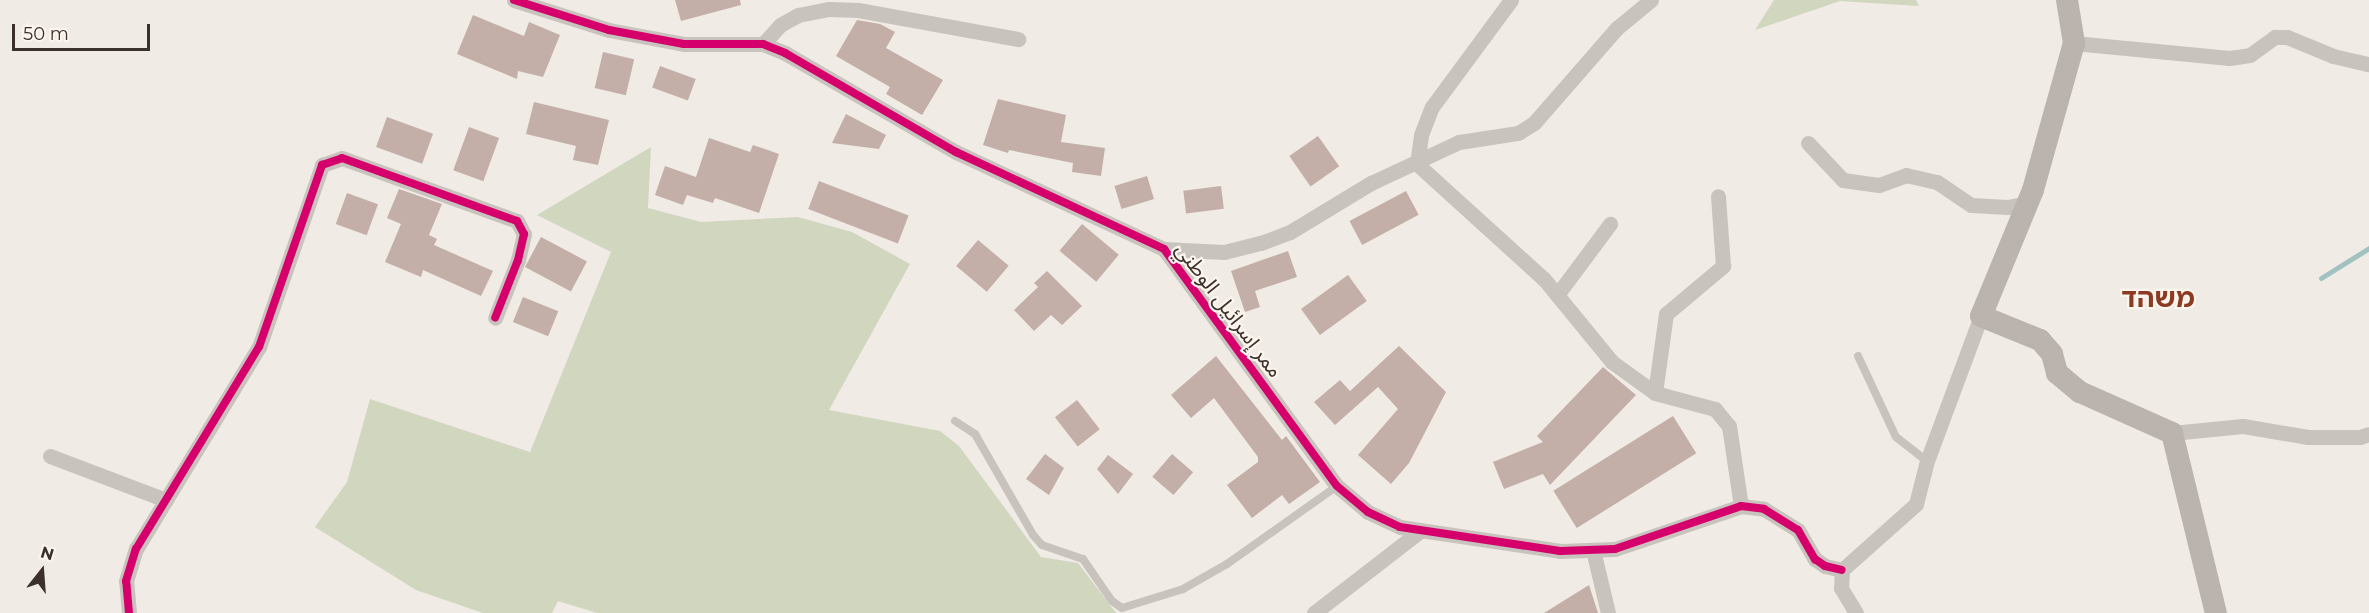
<!DOCTYPE html>
<html>
<head>
<meta charset="utf-8">
<style>
  body { margin:0 }
  #map { position:relative; width:2369px; height:613px; overflow:hidden; background:#f0ebe5; font-family:Montserrat,"Noto Sans Arabic","Noto Sans Hebrew",sans-serif }
  div>[style] { position:absolute }
  [style*='--x'] { left:calc(var(--x)*1px); top:calc(var(--y)*1px); width:calc(var(--w)*1px); rotate:calc(var(--a)*1deg) }
  .green>* { inset:0; background:#d1d6bf }
  .stream>* { height:5px; margin:-2.5px; padding:0 2.5px; transform-origin:2.5px; border-radius:2.5px; background:#a1c2c1 }
  .building>* { inset:0; background:#c3afa7; transform-origin:0 0 }
  .lane>* { height:8px; margin:-4px; padding:0 4px; transform-origin:4px; border-radius:4px; background:#c9c3be }
  .street>* { height:15px; margin:-7.5px; padding:0 7.5px; transform-origin:7.5px; border-radius:7.5px; background:#c9c3be }
  .secondary>* { height:22px; margin:-11px; padding:0 11px; transform-origin:11px; border-radius:11px; background:#bab3ae }
  .cycleway>* { height:8px; margin:-4px; padding:0 4px; transform-origin:4px; border-radius:4px; background:#d6006c }
  span { translate:-50% -50%; white-space:nowrap; text-align:center; line-height:1.15; -webkit-text-stroke:4.5px #fbf5ee; paint-order:stroke }
  .street-label { font-size:21px; color:#3b302b }
  .district-label { font-size:27px; color:#8c3b22; font-weight:700 }
  .north { position:absolute; left:12px; top:541px; width:60px; height:60px; -webkit-text-stroke:4px #fbf5ee; paint-order:stroke; rotate:17deg; font-size:16px; font-weight:700; line-height:24px; text-align:center; color:#3b302b }
  .north::after { content:''; display:block; margin:auto; width:21px; height:27px; background:#3b302b; clip-path:polygon(50% 0,100% 100%,50% 72%,0 100%) }
  .scale { position:absolute; left:12px; top:24px; width:138px; height:27px; box-sizing:border-box; border:3px solid #3b302b; border-top:0; padding-left:8px; font-size:18px; line-height:21px; white-space:nowrap; color:#3b302b; -webkit-text-stroke:4px #fbf5ee; paint-order:stroke }
</style>
</head>
<body>
<div id="map">
  <div class="green">
    <i style="clip-path:polygon(1774px 0,1916px 0,1919px 6px,1840px 1px,1755px 30px)"></i>
    <i style="clip-path:polygon(651px 147px,648px 208px,701px 222px,798px 217px,852px 232px,910px 264px,829px 410px,940px 431px,959px 446px,1041px 557px,1078px 563px,1116px 613px,597px 613px,558px 601px,552px 613px,483px 613px,416px 590px,315px 527px,347px 482px,370px 399px,530px 452px,611px 252px,537px 215px)"></i>
  </div>
  <div class="stream">
    <i style="--x:2321;--y:278;--w:57;--a:-32"></i>
  </div>
  <div class="building">
    <i style="clip-path:polygon(675px 0,740px 0,741px 5px,681px 21px)"></i>
    <i style="clip-path:polygon(473px 15px,524px 36px,529px 22px,560px 35px,543px 77px,518px 71px,517px 79px,457px 54px)"></i>
    <i style="clip-path:polygon(857px 20px,880px 24px,895px 32px,886px 48px,943px 80px,922px 115px,886px 94px,890px 87px,836px 56px)"></i>
    <i style="left:603px;top:52px;width:32px;height:37px;rotate:13deg"></i>
    <i style="left:660px;top:66px;width:38px;height:23px;rotate:20deg"></i>
    <i style="clip-path:polygon(998px 99px,1066px 115px,1061px 142px,1105px 148px,1101px 176px,1072px 172px,1073px 163px,1009px 150px,1008px 153px,983px 145px)"></i>
    <i style="clip-path:polygon(534px 102px,609px 120px,598px 165px,573px 160px,576px 146px,526px 134px)"></i>
    <i style="clip-path:polygon(846px 114px,886px 135px,879px 149px,832px 143px)"></i>
    <i style="left:387px;top:117px;width:49px;height:32px;rotate:20deg"></i>
    <i style="left:469px;top:127px;width:32px;height:46px;rotate:20deg"></i>
    <i style="left:1318px;top:136px;width:37px;height:35px;rotate:55deg"></i>
    <i style="clip-path:polygon(709px 138px,750px 152px,753px 145px,779px 154px,759px 213px,715px 198px,713px 203px,687px 195px,683px 205px,655px 195px,665px 166px,696px 177px)"></i>
    <i style="left:1147px;top:176px;width:24px;height:34px;rotate:73deg"></i>
    <i style="left:819px;top:181px;width:96px;height:30px;rotate:21deg"></i>
    <i style="left:1221px;top:186px;width:23px;height:38px;rotate:83deg"></i>
    <i style="clip-path:polygon(399px 189px,442px 204px,429px 235px,437px 239px,434px 245px,493px 271px,481px 296px,423px 270px,421px 277px,385px 262px,401px 224px,387px 218px)"></i>
    <i style="left:1406px;top:191px;width:27px;height:64px;rotate:62deg"></i>
    <i style="left:347px;top:193px;width:33px;height:33px;rotate:20deg"></i>
    <i style="left:1082px;top:224px;width:48px;height:35px;rotate:40deg"></i>
    <i style="left:541px;top:237px;width:52px;height:34px;rotate:28deg"></i>
    <i style="left:978px;top:240px;width:40px;height:34px;rotate:40deg"></i>
    <i style="clip-path:polygon(1288px 251px,1297px 277px,1255px 291px,1260px 307px,1245px 312px,1231px 271px)"></i>
    <i style="clip-path:polygon(1047px 271px,1082px 306px,1062px 325px,1051px 315px,1034px 331px,1014px 310px,1038px 287px,1034px 283px)"></i>
    <i style="left:1348px;top:275px;width:32px;height:58px;rotate:54deg"></i>
    <i style="left:523px;top:297px;width:38px;height:27px;rotate:22deg"></i>
    <i style="clip-path:polygon(1399px 346px,1446px 392px,1409px 463px,1391px 484px,1358px 455px,1398px 409px,1378px 387px,1335px 425px,1314px 402px,1340px 380px,1350px 391px)"></i>
    <i style="clip-path:polygon(1216px 356px,1282px 440px,1286px 436px,1320px 482px,1289px 504px,1282px 495px,1252px 518px,1227px 485px,1258px 462px,1258px 457px,1214px 398px,1191px 418px,1171px 395px)"></i>
    <i style="clip-path:polygon(1603px 367px,1636px 395px,1550px 485px,1543px 474px,1504px 489px,1493px 462px,1543px 442px,1537px 436px)"></i>
    <i style="left:1077px;top:400px;width:37px;height:28px;rotate:52deg"></i>
    <i style="left:1673px;top:416px;width:44px;height:141px;rotate:58deg"></i>
    <i style="clip-path:polygon(1045px 454px,1064px 468px,1049px 495px,1026px 479px)"></i>
    <i style="left:1172px;top:454px;width:28px;height:30px;rotate:41deg"></i>
    <i style="clip-path:polygon(1108px 455px,1133px 474px,1118px 494px,1097px 469px)"></i>
    <i style="clip-path:polygon(1589px 585px,1598px 613px,1544px 613px)"></i>
  </div>
  <div class="lane">
    <i style="--x:1858;--y:356;--w:89;--a:64.9"></i>
    <i style="--x:1896;--y:437;--w:39;--a:38"></i>
    <i style="--x:955;--y:421;--w:24;--a:33"></i>
    <i style="--x:975;--y:434;--w:116;--a:60.1"></i>
    <i style="--x:1033;--y:535;--w:13;--a:48"></i>
    <i style="--x:1042;--y:545;--w:43;--a:18.9"></i>
    <i style="--x:1083;--y:559;--w:51;--a:55.4"></i>
    <i style="--x:1112;--y:601;--w:12;--a:35"></i>
    <i style="--x:1122;--y:608;--w:64;--a:-17.3"></i>
    <i style="--x:1183;--y:589;--w:51;--a:-29.6"></i>
    <i style="--x:1227;--y:564;--w:135;--a:-35.3"></i>
  </div>
  <div class="street">
    <i style="--x:514;--y:0;--w:100;--a:17.5"></i>
    <i style="--x:609;--y:30;--w:76;--a:10.6"></i>
    <i style="--x:684;--y:44;--w:79;--a:0"></i>
    <i style="--x:763;--y:44;--w:24;--a:22"></i>
    <i style="--x:785;--y:53;--w:198;--a:30.1"></i>
    <i style="--x:956;--y:152;--w:230;--a:25"></i>
    <i style="--x:1164;--y:249;--w:293;--a:53.9"></i>
    <i style="--x:1337;--y:486;--w:40;--a:40"></i>
    <i style="--x:1368;--y:512;--w:35;--a:25"></i>
    <i style="--x:1400;--y:527;--w:162;--a:8.5"></i>
    <i style="--x:1560;--y:551;--w:55;--a:-2.1"></i>
    <i style="--x:1615;--y:549;--w:133;--a:-18.8"></i>
    <i style="--x:1741;--y:506;--w:23;--a:7"></i>
    <i style="--x:1764;--y:509;--w:40;--a:32"></i>
    <i style="--x:1798;--y:530;--w:34;--a:60"></i>
    <i style="--x:1815;--y:559;--w:12;--a:35"></i>
    <i style="--x:1825;--y:566;--w:17;--a:13"></i>
    <i style="--x:2074;--y:43;--w:156;--a:5.5"></i>
    <i style="--x:2229;--y:58;--w:21;--a:-8"></i>
    <i style="--x:2250;--y:55;--w:31;--a:-36"></i>
    <i style="--x:2275;--y:37;--w:12;--a:0"></i>
    <i style="--x:2287;--y:37;--w:50;--a:22.4"></i>
    <i style="--x:2333;--y:56;--w:37;--a:13"></i>
    <i style="--x:763;--y:44;--w:25;--a:-48"></i>
    <i style="--x:780;--y:25;--w:21;--a:-29"></i>
    <i style="--x:798;--y:15;--w:32;--a:-11"></i>
    <i style="--x:829;--y:9;--w:29;--a:2"></i>
    <i style="--x:858;--y:10;--w:163;--a:10.3"></i>
    <i style="--x:1808;--y:143;--w:51;--a:46.6"></i>
    <i style="--x:1843;--y:180;--w:36;--a:8"></i>
    <i style="--x:1879;--y:185;--w:29;--a:-20"></i>
    <i style="--x:1906;--y:175;--w:32;--a:13"></i>
    <i style="--x:1937;--y:182;--w:41;--a:34.1"></i>
    <i style="--x:1971;--y:205;--w:37;--a:3"></i>
    <i style="--x:2008;--y:207;--w:19;--a:-12"></i>
    <i style="--x:1417;--y:164;--w:171;--a:42.2"></i>
    <i style="--x:1544;--y:279;--w:107;--a:50.7"></i>
    <i style="--x:1612;--y:362;--w:53;--a:35.8"></i>
    <i style="--x:1655;--y:393;--w:62;--a:14.9"></i>
    <i style="--x:1715;--y:409;--w:22;--a:51"></i>
    <i style="--x:1729;--y:426;--w:81;--a:81.5"></i>
    <i style="--x:1417;--y:164;--w:29;--a:-82"></i>
    <i style="--x:1421;--y:135;--w:30;--a:-69"></i>
    <i style="--x:1432;--y:107;--w:133;--a:-53.6"></i>
    <i style="--x:1164;--y:249;--w:60;--a:2.9"></i>
    <i style="--x:1224;--y:252;--w:38;--a:-14"></i>
    <i style="--x:1261;--y:243;--w:31;--a:-21"></i>
    <i style="--x:1290;--y:232;--w:95;--a:-31.2"></i>
    <i style="--x:1371;--y:183;--w:97;--a:-25"></i>
    <i style="--x:1459;--y:142;--w:60;--a:-8.7"></i>
    <i style="--x:1518;--y:133;--w:19;--a:-32"></i>
    <i style="--x:1534;--y:123;--w:126;--a:-48.9"></i>
    <i style="--x:1617;--y:28;--w:44;--a:-39.5"></i>
    <i style="--x:1557;--y:295;--w:89;--a:-53.3"></i>
    <i style="--x:1655;--y:393;--w:80;--a:-82.1"></i>
    <i style="--x:1666;--y:314;--w:75;--a:-40.1"></i>
    <i style="--x:1723;--y:266;--w:70;--a:-94.1"></i>
    <i style="--x:2172;--y:433;--w:71;--a:-5.6"></i>
    <i style="--x:2243;--y:426;--w:66;--a:9.6"></i>
    <i style="--x:2308;--y:437;--w:52;--a:0"></i>
    <i style="--x:2360;--y:437;--w:9;--a:-18"></i>
    <i style="--x:50;--y:456;--w:124;--a:20.8"></i>
    <i style="--x:1593;--y:550;--w:65;--a:76.6"></i>
    <i style="--x:1842;--y:570;--w:99;--a:-41.7"></i>
    <i style="--x:1916;--y:504;--w:44;--a:-75.7"></i>
    <i style="--x:1927;--y:461;--w:155;--a:-69.6"></i>
    <i style="--x:1842;--y:570;--w:18;--a:93"></i>
    <i style="--x:1841;--y:588;--w:29;--a:59"></i>
    <i style="--x:129;--y:613;--w:32;--a:-95"></i>
    <i style="--x:126;--y:581;--w:34;--a:-73"></i>
    <i style="--x:136;--y:549;--w:237;--a:-58.7"></i>
    <i style="--x:259;--y:347;--w:193;--a:-70.9"></i>
    <i style="--x:322;--y:165;--w:21;--a:-19"></i>
    <i style="--x:342;--y:158;--w:186;--a:19.8"></i>
    <i style="--x:517;--y:221;--w:15;--a:62"></i>
    <i style="--x:524;--y:234;--w:27;--a:103"></i>
    <i style="--x:518;--y:260;--w:62;--a:111.6"></i>
    <i style="--x:1314;--y:613;--w:134;--a:-37.7"></i>
  </div>
  <div class="secondary">
    <i style="--x:2067;--y:0;--w:44;--a:80.8"></i>
    <i style="--x:2074;--y:43;--w:153;--a:105.6"></i>
    <i style="--x:2033;--y:190;--w:136;--a:112.4"></i>
    <i style="--x:1981;--y:316;--w:64;--a:22.1"></i>
    <i style="--x:2040;--y:340;--w:18;--a:49"></i>
    <i style="--x:2052;--y:354;--w:20;--a:75"></i>
    <i style="--x:2057;--y:373;--w:30;--a:40"></i>
    <i style="--x:2080;--y:392;--w:101;--a:24"></i>
    <i style="--x:2172;--y:433;--w:185;--a:76.3"></i>
  </div>
  <div class="cycleway">
    <i style="--x:514;--y:0;--w:100;--a:17.5"></i>
    <i style="--x:609;--y:30;--w:76;--a:10.6"></i>
    <i style="--x:684;--y:44;--w:79;--a:0"></i>
    <i style="--x:763;--y:44;--w:24;--a:22"></i>
    <i style="--x:785;--y:53;--w:198;--a:30.1"></i>
    <i style="--x:956;--y:152;--w:230;--a:25"></i>
    <i style="--x:1164;--y:249;--w:293;--a:53.9"></i>
    <i style="--x:1337;--y:486;--w:40;--a:40"></i>
    <i style="--x:1368;--y:512;--w:35;--a:25"></i>
    <i style="--x:1400;--y:527;--w:162;--a:8.5"></i>
    <i style="--x:1560;--y:551;--w:55;--a:-2.1"></i>
    <i style="--x:1615;--y:549;--w:133;--a:-18.8"></i>
    <i style="--x:1741;--y:506;--w:23;--a:7"></i>
    <i style="--x:1764;--y:509;--w:40;--a:32"></i>
    <i style="--x:1798;--y:530;--w:34;--a:60"></i>
    <i style="--x:1815;--y:559;--w:12;--a:35"></i>
    <i style="--x:1825;--y:566;--w:17;--a:13"></i>
    <i style="--x:129;--y:613;--w:32;--a:-95"></i>
    <i style="--x:126;--y:581;--w:34;--a:-73"></i>
    <i style="--x:136;--y:549;--w:237;--a:-58.7"></i>
    <i style="--x:259;--y:347;--w:193;--a:-70.9"></i>
    <i style="--x:322;--y:165;--w:21;--a:-19"></i>
    <i style="--x:342;--y:158;--w:186;--a:19.8"></i>
    <i style="--x:517;--y:221;--w:15;--a:62"></i>
    <i style="--x:524;--y:234;--w:27;--a:103"></i>
    <i style="--x:518;--y:260;--w:62;--a:111.6"></i>
  </div>
  <div class="street-label">
    <span style="left:1229px;top:310px;rotate:53deg">ممر إسرائيل الوطني</span>
  </div>
  <div class="district-label">
    <span style="left:2158px;top:298px">משהד</span>
  </div>
  <div class="north">N</div>
  <div class="scale">50 m</div>
</div>
</body>
</html>
